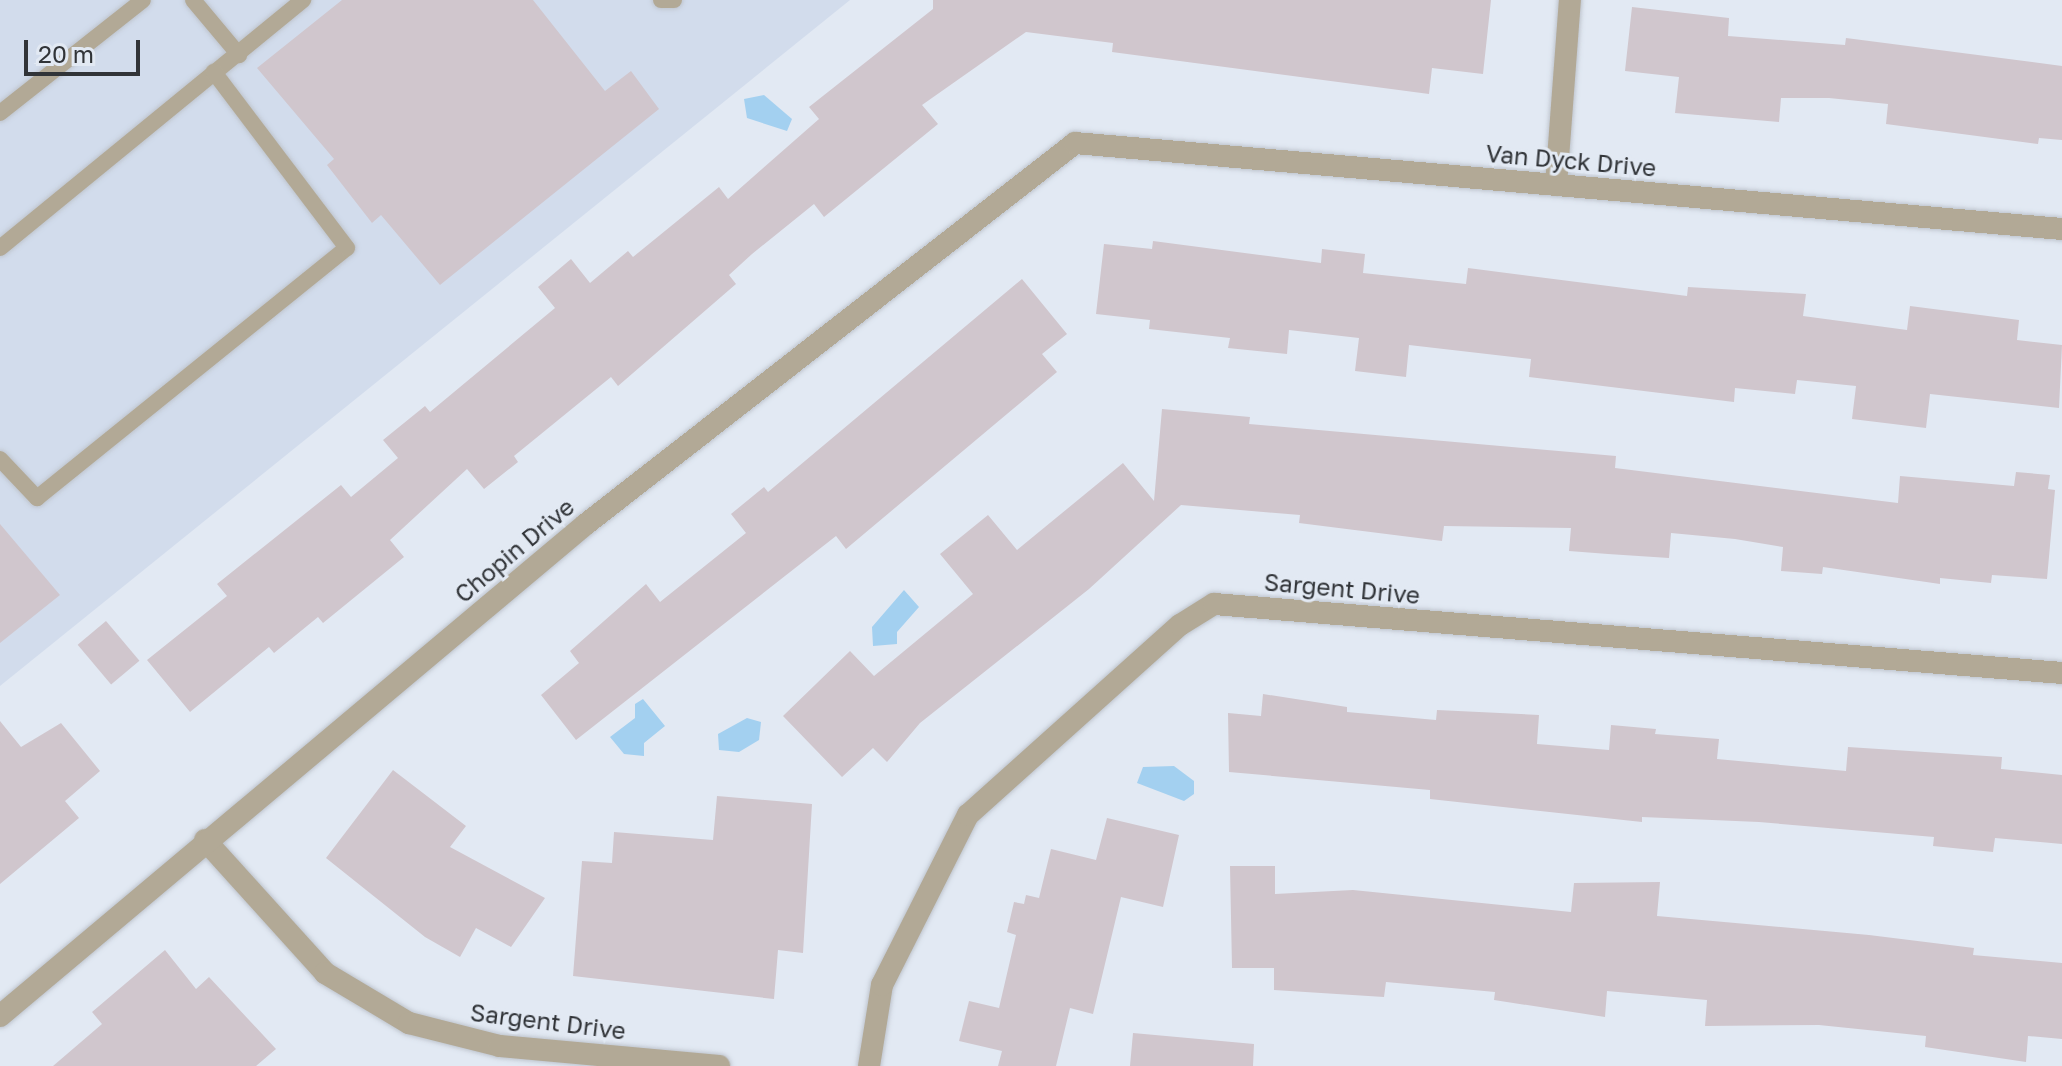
<!DOCTYPE html>
<html>
<head>
<meta charset="utf-8">
<style>
  body { margin:0 }
  #map { position:relative; width:2062px; height:1066px; overflow:hidden; background:#e2e9f3; font-family:"Golos Text",sans-serif }
  div>[style] { position:absolute }
  [style*='--x'] { left:calc(var(--x)*1px); top:calc(var(--y)*1px); width:calc(var(--w)*1px); rotate:calc(var(--a)*1deg) }
  .built>* { inset:0; background:#d2dcec }
  .water>* { inset:0; background:#a3d0f0 }
  .building>* { inset:0; background:#d0c6cd; transform-origin:0 0 }
  .roads { filter:drop-shadow(0 0 2px #bfc5ce) drop-shadow(0 0 2px #bfc5ce) }
  .service>* { height:16px; margin:-8px; padding:0 8px; transform-origin:8px; border-radius:8px; background:#b2a996 }
  .minor>* { height:22px; margin:-11px; padding:0 11px; transform-origin:11px; border-radius:11px; background:#b2a996 }
  span { translate:-50% -50%; white-space:nowrap; text-align:center; line-height:1.15; -webkit-text-stroke:6px #e2e9f3; paint-order:stroke }
  .street-label { font-size:24px; color:#313438 }
  .scale { position:absolute; left:24px; top:40px; width:116px; height:36px; box-sizing:border-box; border:4px solid #313438; border-top:0; padding-left:10px; font-size:24px; line-height:28px; white-space:nowrap; color:#313438; -webkit-text-stroke:6px #e2e9f3; paint-order:stroke }
</style>
</head>
<body>
<div id="map">
  <div class="built">
    <i style="clip-path:polygon(0 0,850px 0,0 686px)"></i>
  </div>
  <div class="water">
    <i style="clip-path:polygon(764px 95px,792px 119px,787px 131px,747px 118px,744px 99px)"></i>
    <i style="clip-path:polygon(904px 590px,919px 607px,897px 632px,897px 644px,873px 646px,872px 627px)"></i>
    <i style="clip-path:polygon(643px 699px,665px 726px,644px 743px,644px 756px,624px 754px,610px 737px,635px 718px,635px 704px)"></i>
    <i style="clip-path:polygon(747px 718px,761px 722px,759px 740px,739px 752px,719px 750px,718px 734px)"></i>
    <i style="clip-path:polygon(1174px 766px,1194px 781px,1194px 794px,1184px 801px,1137px 783px,1143px 767px)"></i>
  </div>
  <div class="building">
    <i style="clip-path:polygon(342px 0,533px 0,605px 91px,631px 71px,659px 109px,440px 285px,381px 215px,372px 223px,327px 165px,334px 159px,257px 68px)"></i>
    <i style="clip-path:polygon(933px 0,1491px 0,1483px 74px,1432px 68px,1429px 94px,1112px 52px,1113px 43px,1026px 32px,922px 105px,938px 124px,824px 217px,814px 204px,752px 254px,729px 275px,736px 284px,618px 386px,611px 377px,514px 456px,518px 462px,484px 489px,467px 469px,390px 540px,404px 557px,323px 623px,318px 617px,274px 653px,269px 647px,190px 712px,147px 660px,227px 596px,217px 584px,341px 485px,351px 497px,398px 458px,383px 440px,425px 406px,430px 412px,555px 308px,538px 287px,571px 259px,590px 283px,628px 251px,633px 257px,719px 187px,728px 199px,819px 119px,809px 107px,933px 9px)"></i>
    <i style="clip-path:polygon(1632px 7px,1729px 18px,1728px 36px,1845px 45px,1846px 38px,2062px 66px,2062px 140px,2039px 138px,2038px 144px,1886px 124px,1888px 104px,1829px 98px,1781px 98px,1779px 122px,1675px 113px,1679px 77px,1625px 71px)"></i>
    <i style="clip-path:polygon(1153px 241px,1321px 263px,1322px 249px,1365px 254px,1363px 273px,1466px 284px,1468px 268px,1687px 296px,1688px 287px,1806px 294px,1803px 316px,1907px 330px,1910px 306px,2019px 320px,2017px 340px,2062px 345px,2059px 408px,1930px 394px,1926px 428px,1852px 419px,1856px 386px,1797px 380px,1795px 394px,1735px 388px,1734px 402px,1529px 377px,1531px 359px,1409px 345px,1406px 377px,1355px 371px,1359px 338px,1289px 330px,1287px 354px,1228px 348px,1230px 338px,1149px 329px,1150px 320px,1096px 314px,1104px 244px,1152px 249px)"></i>
    <i style="clip-path:polygon(1022px 279px,1067px 334px,1042px 354px,1057px 372px,846px 549px,836px 536px,576px 740px,541px 695px,579px 663px,570px 651px,646px 584px,660px 602px,746px 533px,731px 514px,764px 487px,768px 492px)"></i>
    <i style="clip-path:polygon(1162px 409px,1250px 417px,1249px 424px,1616px 456px,1615px 468px,1898px 503px,1900px 476px,2014px 486px,2016px 472px,2050px 475px,2048px 489px,2055px 490px,2047px 579px,1992px 575px,1991px 583px,1940px 578px,1940px 584px,1823px 567px,1822px 574px,1781px 571px,1783px 547px,1735px 539px,1671px 533px,1669px 558px,1608px 554px,1569px 551px,1571px 528px,1444px 526px,1442px 541px,1299px 523px,1300px 515px,1181px 505px,1089px 589px,920px 723px,887px 762px,873px 748px,842px 777px,783px 716px,850px 651px,874px 676px,973px 594px,940px 554px,988px 515px,1017px 550px,1123px 463px,1154px 501px)"></i>
    <i style="clip-path:polygon(0 524px,60px 595px,0 643px)"></i>
    <i style="left:106px;top:621px;width:52px;height:37px;rotate:50deg"></i>
    <i style="clip-path:polygon(1263px 694px,1347px 707px,1347px 712px,1436px 720px,1437px 710px,1539px 715px,1537px 744px,1609px 750px,1611px 725px,1656px 729px,1655px 734px,1719px 739px,1717px 759px,1846px 771px,1848px 747px,2002px 757px,2001px 769px,2062px 775px,2062px 844px,1995px 838px,1993px 852px,1933px 846px,1934px 837px,1759px 822px,1642px 817px,1642px 822px,1430px 799px,1430px 790px,1229px 772px,1228px 713px,1261px 716px)"></i>
    <i style="clip-path:polygon(0 721px,21px 747px,61px 723px,100px 771px,65px 801px,79px 818px,0 884px)"></i>
    <i style="clip-path:polygon(393px 770px,466px 826px,450px 847px,545px 898px,511px 947px,476px 928px,460px 957px,425px 937px,326px 858px)"></i>
    <i style="clip-path:polygon(717px 796px,812px 804px,803px 953px,778px 950px,774px 999px,573px 976px,582px 861px,612px 863px,614px 832px,713px 840px)"></i>
    <i style="clip-path:polygon(1107px 818px,1179px 835px,1163px 907px,1121px 897px,1093px 1014px,1070px 1008px,1056px 1066px,998px 1066px,1002px 1051px,959px 1041px,969px 1001px,999px 1008px,1016px 935px,1007px 932px,1014px 902px,1024px 904px,1026px 895px,1039px 898px,1051px 849px,1096px 860px)"></i>
    <i style="clip-path:polygon(1230px 866px,1275px 866px,1275px 894px,1353px 890px,1571px 912px,1574px 883px,1660px 882px,1657px 916px,1869px 935px,1974px 948px,1973px 955px,2062px 963px,2062px 1039px,2028px 1036px,2026px 1062px,1925px 1047px,1926px 1036px,1819px 1025px,1705px 1026px,1707px 1000px,1607px 991px,1605px 1017px,1494px 1000px,1495px 992px,1386px 982px,1384px 997px,1274px 990px,1274px 968px,1232px 968px)"></i>
    <i style="clip-path:polygon(165px 950px,196px 989px,209px 977px,276px 1049px,256px 1066px,53px 1066px,102px 1024px,92px 1012px)"></i>
    <i style="clip-path:polygon(1133px 1033px,1254px 1044px,1253px 1066px,1130px 1066px)"></i>
  </div>
  <div class="roads">
    <div class="service">
      <i style="--x:193;--y:0;--w:72;--a:50.1"></i>
      <i style="--x:661;--y:0;--w:13;--a:0"></i>
      <i style="--x:0;--y:113;--w:182;--a:-38.3"></i>
      <i style="--x:0;--y:248;--w:392;--a:-39.3"></i>
      <i style="--x:0;--y:459;--w:54;--a:46.5"></i>
      <i style="--x:37;--y:498;--w:398;--a:-38.9"></i>
      <i style="--x:347;--y:248;--w:221;--a:-127.1"></i>
    </div>
    <div class="minor">
      <i style="--x:1556;--y:185;--w:186;--a:-85.7"></i>
      <i style="--x:205;--y:840;--w:179;--a:47.9"></i>
      <i style="--x:325;--y:973;--w:98;--a:30.8"></i>
      <i style="--x:409;--y:1023;--w:94;--a:14.2"></i>
      <i style="--x:500;--y:1046;--w:220;--a:5.2"></i>
      <i style="--x:0;--y:1016;--w:765;--a:-40.02"></i>
      <i style="--x:586;--y:524;--w:620;--a:-37.92"></i>
      <i style="--x:1075;--y:143;--w:991;--a:4.98"></i>
      <i style="--x:869;--y:1066;--w:82;--a:-80.9"></i>
      <i style="--x:882;--y:985;--w:191;--a:-63.2"></i>
      <i style="--x:968;--y:815;--w:285;--a:-41.9"></i>
      <i style="--x:1180;--y:625;--w:40;--a:-32"></i>
      <i style="--x:1214;--y:604;--w:851;--a:4.65"></i>
    </div>
  </div>
  <div class="street-label">
    <span style="left:1571px;top:160px;rotate:5deg">Van Dyck Drive</span>
    <span style="left:514px;top:550px;rotate:-40deg">Chopin Drive</span>
    <span style="left:1342px;top:588px;rotate:5deg">Sargent Drive</span>
    <span style="left:548px;top:1021px;rotate:7deg">Sargent Drive</span>
  </div>
  <div class="scale">20 m</div>
</div>
</body>
</html>
